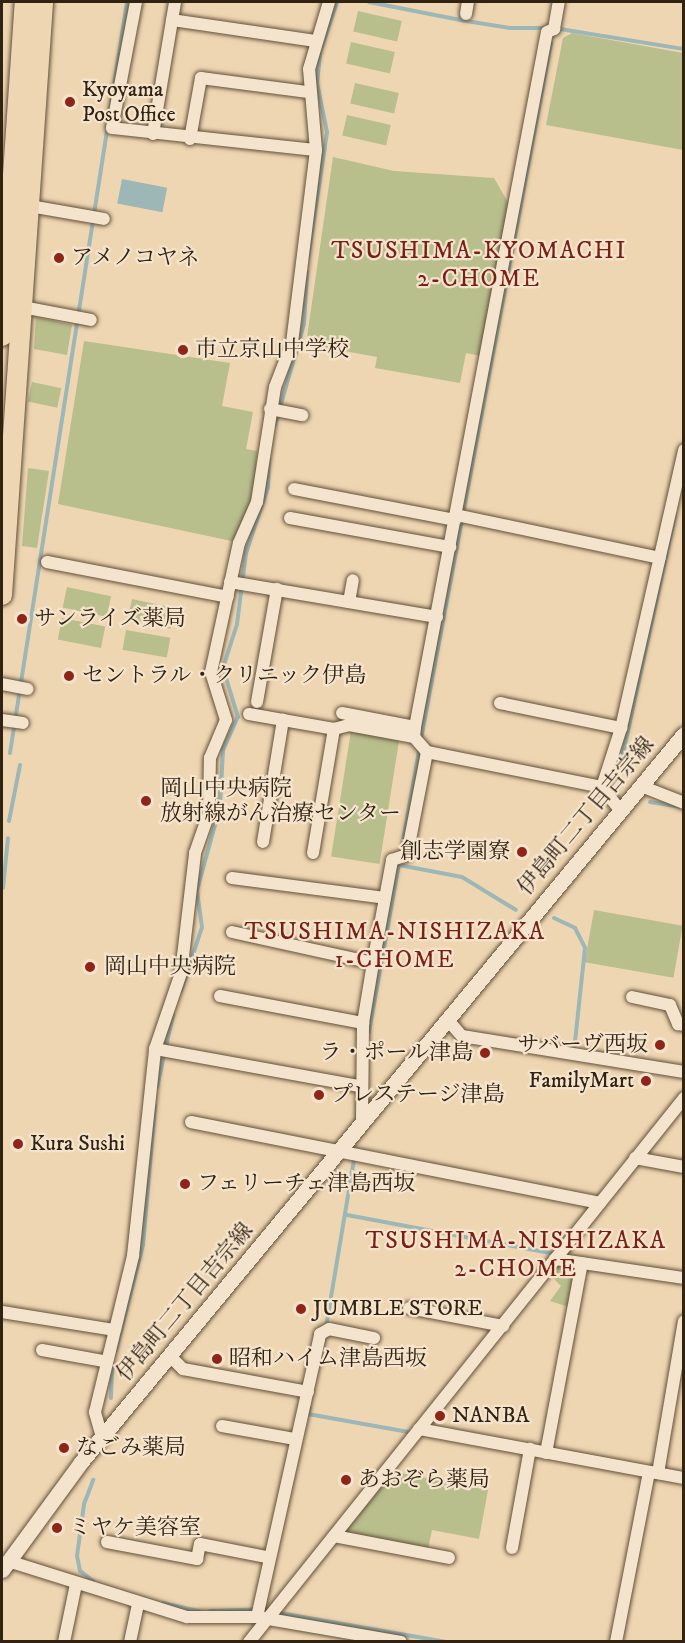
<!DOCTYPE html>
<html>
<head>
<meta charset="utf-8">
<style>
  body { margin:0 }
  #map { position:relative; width:685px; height:1643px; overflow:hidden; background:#efd6b2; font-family:"IM FELL DW Pica","Noto Serif JP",serif }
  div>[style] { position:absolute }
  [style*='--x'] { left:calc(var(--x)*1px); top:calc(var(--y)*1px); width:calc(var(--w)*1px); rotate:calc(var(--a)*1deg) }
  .green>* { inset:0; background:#b9be8d; transform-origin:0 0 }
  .water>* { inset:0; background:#9db7b6; transform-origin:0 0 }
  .stream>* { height:4px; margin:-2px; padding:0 2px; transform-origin:2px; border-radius:2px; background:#9db7b6 }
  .roads { filter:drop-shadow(0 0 2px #605039) drop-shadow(0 0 2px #605039) }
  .minor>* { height:12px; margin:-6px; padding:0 6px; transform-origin:6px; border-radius:6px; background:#f5e4cd }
  .tertiary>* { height:15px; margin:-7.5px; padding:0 7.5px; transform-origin:7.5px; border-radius:7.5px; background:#f5e4cd }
  .trunk>* { height:20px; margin:-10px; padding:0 10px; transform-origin:10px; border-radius:10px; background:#efd6b2 }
  .dots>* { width:16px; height:16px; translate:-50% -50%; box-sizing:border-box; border:3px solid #f5e4cd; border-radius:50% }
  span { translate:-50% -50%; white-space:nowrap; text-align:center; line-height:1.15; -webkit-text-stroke:4.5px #f5e4cd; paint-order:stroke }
  .poi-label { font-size:22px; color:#312311 }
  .left { translate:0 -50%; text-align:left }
  .right { translate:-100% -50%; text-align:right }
  .street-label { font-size:22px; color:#312311 }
  .neighbourhood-label { font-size:24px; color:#7a1f14; letter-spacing:1.5px }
  .frame { position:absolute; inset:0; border:3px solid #312311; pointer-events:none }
</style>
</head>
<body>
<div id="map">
  <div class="green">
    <i style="left:358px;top:11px;width:45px;height:21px;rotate:13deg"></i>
    <i style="clip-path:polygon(572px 33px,683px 53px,683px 150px,546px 125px,563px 38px)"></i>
    <i style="left:351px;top:42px;width:45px;height:22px;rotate:13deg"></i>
    <i style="left:355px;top:83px;width:45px;height:21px;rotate:13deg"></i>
    <i style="left:347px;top:115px;width:45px;height:21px;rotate:13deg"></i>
    <i style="clip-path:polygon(333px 157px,394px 171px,494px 178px,509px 204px,481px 356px,466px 353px,460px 383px,375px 368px,377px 357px,306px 344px)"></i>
    <i style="clip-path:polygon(36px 317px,72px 325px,67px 355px,34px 349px)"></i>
    <i style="clip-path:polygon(84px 341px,230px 363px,222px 406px,253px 412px,246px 449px,257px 451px,254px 501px,236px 542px,58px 504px)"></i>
    <i style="left:32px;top:382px;width:30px;height:20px;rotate:12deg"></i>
    <i style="clip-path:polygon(28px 468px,49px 471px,37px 548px,22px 546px)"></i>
    <i style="left:67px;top:587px;width:45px;height:21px;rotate:12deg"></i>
    <i style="left:132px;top:599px;width:44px;height:21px;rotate:12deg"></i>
    <i style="left:62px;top:618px;width:44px;height:22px;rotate:11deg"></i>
    <i style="left:126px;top:630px;width:45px;height:20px;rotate:10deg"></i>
    <i style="left:351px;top:731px;width:49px;height:127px;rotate:9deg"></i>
    <i style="left:594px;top:910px;width:90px;height:53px;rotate:10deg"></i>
    <i style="clip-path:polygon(561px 1264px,576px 1266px,569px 1307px,550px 1301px,561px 1286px,551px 1276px)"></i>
    <i style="clip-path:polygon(391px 1471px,488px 1490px,479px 1539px,432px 1530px,428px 1550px,348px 1535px,345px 1529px)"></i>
  </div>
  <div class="water">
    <i style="left:122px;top:179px;width:46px;height:25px;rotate:11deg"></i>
  </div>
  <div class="stream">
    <i style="--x:369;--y:2;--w:93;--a:11.2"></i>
    <i style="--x:461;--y:14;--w:6;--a:99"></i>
    <i style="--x:460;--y:20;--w:51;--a:9.1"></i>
    <i style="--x:510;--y:28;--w:35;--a:0"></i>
    <i style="--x:560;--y:29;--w:126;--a:9.2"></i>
    <i style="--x:308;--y:258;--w:127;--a:-81.4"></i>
    <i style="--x:327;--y:132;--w:50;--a:-101.5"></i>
    <i style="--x:317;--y:83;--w:31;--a:-84"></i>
    <i style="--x:320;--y:52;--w:53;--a:-71.2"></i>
    <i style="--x:275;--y:425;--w:105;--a:-74"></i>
    <i style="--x:304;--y:324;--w:52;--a:-86.7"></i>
    <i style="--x:421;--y:739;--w:708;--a:-79.42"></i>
    <i style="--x:10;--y:753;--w:760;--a:-81.14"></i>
    <i style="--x:617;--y:781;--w:272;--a:-77.7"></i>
    <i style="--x:650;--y:802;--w:30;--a:9"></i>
    <i style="--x:9;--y:821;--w:57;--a:-78.9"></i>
    <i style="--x:399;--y:865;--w:64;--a:10.8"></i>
    <i style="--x:462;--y:877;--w:63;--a:31.4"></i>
    <i style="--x:3;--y:888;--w:50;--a:-84.3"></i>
    <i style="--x:554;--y:918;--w:23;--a:25"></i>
    <i style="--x:575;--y:928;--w:22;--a:63"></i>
    <i style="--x:585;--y:948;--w:104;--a:96.1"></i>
    <i style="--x:181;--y:991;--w:67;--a:-71.8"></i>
    <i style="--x:202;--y:927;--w:37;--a:-98"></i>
    <i style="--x:197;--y:890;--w:86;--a:-74.5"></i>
    <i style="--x:220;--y:807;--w:57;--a:-87"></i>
    <i style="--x:223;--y:750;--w:36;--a:-66"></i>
    <i style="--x:238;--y:717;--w:51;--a:-107"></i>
    <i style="--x:223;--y:668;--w:46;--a:-72.3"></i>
    <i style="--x:237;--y:624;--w:72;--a:-82.8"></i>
    <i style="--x:246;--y:553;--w:70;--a:-71.6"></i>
    <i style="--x:268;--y:487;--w:28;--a:-88"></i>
    <i style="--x:369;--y:1032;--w:286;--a:-79.9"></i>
    <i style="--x:157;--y:1087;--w:74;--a:-77.5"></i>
    <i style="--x:347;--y:1215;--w:207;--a:10.6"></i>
    <i style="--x:326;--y:1327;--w:170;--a:-80.5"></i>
    <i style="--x:116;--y:1350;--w:108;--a:-75.6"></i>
    <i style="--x:143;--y:1245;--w:140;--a:-85.1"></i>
    <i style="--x:111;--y:1398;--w:35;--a:-88"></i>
    <i style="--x:310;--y:1408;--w:6;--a:108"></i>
    <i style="--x:308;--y:1414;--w:102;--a:10.2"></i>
    <i style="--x:93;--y:1581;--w:16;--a:-142"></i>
    <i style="--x:80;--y:1571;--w:15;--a:-101"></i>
    <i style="--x:77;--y:1556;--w:52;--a:-82.3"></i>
    <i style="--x:84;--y:1504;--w:26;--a:-69"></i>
    <i style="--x:163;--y:1603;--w:37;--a:13"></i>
    <i style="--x:210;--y:1611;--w:56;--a:-2"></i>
    <i style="--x:280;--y:1613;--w:169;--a:9.9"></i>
  </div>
  <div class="roads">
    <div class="minor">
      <i style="--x:136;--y:2;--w:128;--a:100.8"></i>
      <i style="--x:112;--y:128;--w:205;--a:6.2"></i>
      <i style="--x:466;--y:14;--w:12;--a:-81"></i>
      <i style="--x:172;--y:20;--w:146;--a:8.3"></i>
      <i style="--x:153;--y:134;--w:134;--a:-80.5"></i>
      <i style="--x:190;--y:139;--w:62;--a:-79.8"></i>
      <i style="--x:201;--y:78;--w:108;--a:7.5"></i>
      <i style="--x:24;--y:205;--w:81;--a:9.9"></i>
      <i style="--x:17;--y:306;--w:75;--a:10.7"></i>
      <i style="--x:270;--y:409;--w:33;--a:11"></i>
      <i style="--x:294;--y:489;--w:164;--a:10.9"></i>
      <i style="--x:456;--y:515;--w:208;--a:11.9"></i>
      <i style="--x:290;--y:518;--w:163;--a:10.3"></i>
      <i style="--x:47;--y:562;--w:184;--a:10.9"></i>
      <i style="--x:230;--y:582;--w:210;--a:9.6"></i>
      <i style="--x:349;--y:602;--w:22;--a:-80"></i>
      <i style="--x:2;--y:684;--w:26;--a:11"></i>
      <i style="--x:257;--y:702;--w:115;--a:-80"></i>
      <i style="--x:500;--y:703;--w:124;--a:11.7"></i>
      <i style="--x:342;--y:713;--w:74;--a:10.9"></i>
      <i style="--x:249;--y:714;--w:86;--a:10"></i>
      <i style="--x:2;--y:720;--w:21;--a:8"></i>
      <i style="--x:427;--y:752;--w:20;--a:-131"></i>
      <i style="--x:414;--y:737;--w:10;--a:-84"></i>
      <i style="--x:415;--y:727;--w:707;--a:-79.25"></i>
      <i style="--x:547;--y:32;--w:8;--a:-23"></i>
      <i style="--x:554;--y:29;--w:27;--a:-80"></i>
      <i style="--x:641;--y:786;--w:46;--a:21.6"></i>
      <i style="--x:602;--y:787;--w:62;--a:-72.1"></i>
      <i style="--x:621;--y:728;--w:285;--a:-77.2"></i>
      <i style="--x:263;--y:842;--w:124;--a:-80.7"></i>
      <i style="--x:313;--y:853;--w:126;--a:-80.4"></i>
      <i style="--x:334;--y:729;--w:16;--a:-15"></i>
      <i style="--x:349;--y:725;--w:66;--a:10.5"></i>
      <i style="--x:232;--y:878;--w:154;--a:7.4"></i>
      <i style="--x:232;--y:932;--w:144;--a:12.4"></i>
      <i style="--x:220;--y:996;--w:146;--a:10.7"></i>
      <i style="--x:632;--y:997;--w:39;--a:12"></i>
      <i style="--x:670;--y:1005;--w:21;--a:67"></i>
      <i style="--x:678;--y:1024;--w:6;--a:9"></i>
      <i style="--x:447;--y:1019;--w:23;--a:49"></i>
      <i style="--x:462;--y:1036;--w:225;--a:9.2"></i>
      <i style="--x:155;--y:1049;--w:206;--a:10.3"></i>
      <i style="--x:191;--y:1122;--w:417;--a:11.2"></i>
      <i style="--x:362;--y:1122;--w:99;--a:-89.4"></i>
      <i style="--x:363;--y:1023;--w:61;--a:-80.5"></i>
      <i style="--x:373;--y:963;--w:105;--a:-79.5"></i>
      <i style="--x:392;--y:860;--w:16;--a:-18"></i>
      <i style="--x:407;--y:855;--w:105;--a:-79"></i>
      <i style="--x:427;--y:752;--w:178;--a:11.3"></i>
      <i style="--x:602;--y:787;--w:29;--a:52"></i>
      <i style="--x:635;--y:1158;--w:50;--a:10.4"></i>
      <i style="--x:555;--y:1259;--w:130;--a:8.4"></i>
      <i style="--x:409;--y:1308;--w:96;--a:10.8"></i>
      <i style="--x:2;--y:1312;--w:113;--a:9.1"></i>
      <i style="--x:42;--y:1350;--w:63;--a:10.1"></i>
      <i style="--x:169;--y:1355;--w:20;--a:45"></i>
      <i style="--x:183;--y:1369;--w:127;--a:10.4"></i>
      <i style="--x:222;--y:1426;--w:73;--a:10.2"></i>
      <i style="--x:419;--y:1429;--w:269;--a:10.5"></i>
      <i style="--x:102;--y:1437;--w:26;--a:-106"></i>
      <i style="--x:95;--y:1412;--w:161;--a:-76.3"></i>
      <i style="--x:133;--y:1256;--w:208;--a:-83.9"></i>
      <i style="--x:155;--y:1049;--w:80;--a:-71.1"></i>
      <i style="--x:181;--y:973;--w:121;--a:-83.3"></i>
      <i style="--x:195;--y:853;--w:42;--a:-70.7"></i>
      <i style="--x:209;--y:813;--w:55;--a:-89"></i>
      <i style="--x:210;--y:758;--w:41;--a:-67.2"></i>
      <i style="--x:226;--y:720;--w:50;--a:-107.4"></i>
      <i style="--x:211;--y:672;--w:132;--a:-77.8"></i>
      <i style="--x:239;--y:543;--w:45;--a:-66.3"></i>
      <i style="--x:257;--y:502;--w:116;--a:-81.1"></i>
      <i style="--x:275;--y:387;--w:47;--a:-68.9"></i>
      <i style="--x:292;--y:343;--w:194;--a:-82.9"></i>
      <i style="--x:316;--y:150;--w:81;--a:-94.9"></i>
      <i style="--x:309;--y:69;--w:70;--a:-73.4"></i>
      <i style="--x:546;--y:1453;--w:193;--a:-79.3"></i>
      <i style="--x:658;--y:1473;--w:154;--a:-80.3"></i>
      <i style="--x:334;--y:1536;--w:117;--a:10.8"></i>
      <i style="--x:107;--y:1542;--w:92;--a:10.7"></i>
      <i style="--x:197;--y:1559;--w:15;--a:-79"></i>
      <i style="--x:200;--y:1544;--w:67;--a:11.1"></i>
      <i style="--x:512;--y:1548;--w:101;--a:-79.7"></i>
      <i style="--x:8;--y:1561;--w:188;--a:17.4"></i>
      <i style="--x:187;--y:1617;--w:70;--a:0"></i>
      <i style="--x:257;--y:1617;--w:146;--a:9.8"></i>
      <i style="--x:257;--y:1617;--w:290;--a:-77.4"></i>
      <i style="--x:320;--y:1334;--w:10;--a:-29"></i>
      <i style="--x:329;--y:1329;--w:46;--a:11.3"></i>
      <i style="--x:64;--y:1642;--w:59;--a:-78.3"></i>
      <i style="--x:130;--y:1642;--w:39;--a:-78"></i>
      <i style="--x:249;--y:1642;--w:697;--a:-51.35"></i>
      <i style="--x:616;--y:1642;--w:173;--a:-79"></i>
    </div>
    <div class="tertiary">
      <i style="--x:2;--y:1570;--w:134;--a:-53.8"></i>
      <i style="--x:81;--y:1462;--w:945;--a:-50.37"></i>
    </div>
    <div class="trunk">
      <i style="--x:2;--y:336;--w:335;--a:-86.1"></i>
      <i style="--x:2;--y:595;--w:594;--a:-86.04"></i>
    </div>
  </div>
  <div class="dots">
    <i style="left:70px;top:102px;background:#8f2418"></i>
    <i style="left:59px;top:258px;background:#8f2418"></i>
    <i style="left:183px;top:350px;background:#8f2418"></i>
    <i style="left:22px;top:619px;background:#8f2418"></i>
    <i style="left:69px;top:676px;background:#8f2418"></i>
    <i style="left:146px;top:801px;background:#8f2418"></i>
    <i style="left:522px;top:852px;background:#8f2418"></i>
    <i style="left:90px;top:967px;background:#8f2418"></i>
    <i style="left:660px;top:1045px;background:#8f2418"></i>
    <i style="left:485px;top:1053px;background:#8f2418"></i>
    <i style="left:646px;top:1081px;background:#8f2418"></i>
    <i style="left:319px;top:1095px;background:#8f2418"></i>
    <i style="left:18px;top:1144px;background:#8f2418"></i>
    <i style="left:185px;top:1184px;background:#8f2418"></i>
    <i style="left:301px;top:1309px;background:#8f2418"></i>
    <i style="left:217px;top:1359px;background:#8f2418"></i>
    <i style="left:440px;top:1416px;background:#8f2418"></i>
    <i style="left:64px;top:1448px;background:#8f2418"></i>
    <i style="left:346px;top:1480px;background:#8f2418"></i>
    <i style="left:57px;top:1528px;background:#8f2418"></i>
  </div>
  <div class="poi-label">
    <span class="left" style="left:82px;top:102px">Kyoyama<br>Post Office</span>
    <span class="left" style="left:71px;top:258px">アメノコヤネ</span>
    <span class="left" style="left:195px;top:350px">市立京山中学校</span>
    <span class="left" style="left:34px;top:619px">サンライズ薬局</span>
    <span class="left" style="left:82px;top:676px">セントラル・クリニック伊島</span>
    <span class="left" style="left:160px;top:801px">岡山中央病院<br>放射線がん治療センター</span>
    <span class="right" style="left:510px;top:852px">創志学園寮</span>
    <span class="left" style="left:104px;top:967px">岡山中央病院</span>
    <span class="right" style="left:648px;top:1045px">サバーヴ西坂</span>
    <span class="right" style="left:473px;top:1053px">ラ・ポール津島</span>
    <span class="right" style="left:634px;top:1081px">FamilyMart</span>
    <span class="left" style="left:331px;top:1095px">プレステージ津島</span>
    <span class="left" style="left:30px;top:1144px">Kura Sushi</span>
    <span class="left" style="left:197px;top:1184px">フェリーチェ津島西坂</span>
    <span class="left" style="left:313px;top:1309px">JUMBLE STORE</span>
    <span class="left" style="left:229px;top:1359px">昭和ハイム津島西坂</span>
    <span class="left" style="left:452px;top:1416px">NANBA</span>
    <span class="left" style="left:76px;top:1448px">なごみ薬局</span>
    <span class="left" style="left:358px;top:1480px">あおぞら薬局</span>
    <span class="left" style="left:69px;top:1528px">ミヤケ美容室</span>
  </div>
  <div class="street-label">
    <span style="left:586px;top:816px;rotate:-50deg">伊島町二丁目吉宗線</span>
    <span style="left:185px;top:1302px;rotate:-50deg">伊島町二丁目吉宗線</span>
  </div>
  <div class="neighbourhood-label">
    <span style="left:479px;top:266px">TSUSHIMA-KYOMACHI<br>2-CHOME</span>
    <span style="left:395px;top:947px">TSUSHIMA-NISHIZAKA<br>1-CHOME</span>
    <span style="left:516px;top:1256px">TSUSHIMA-NISHIZAKA<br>2-CHOME</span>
  </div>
  <div class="frame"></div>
</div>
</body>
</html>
